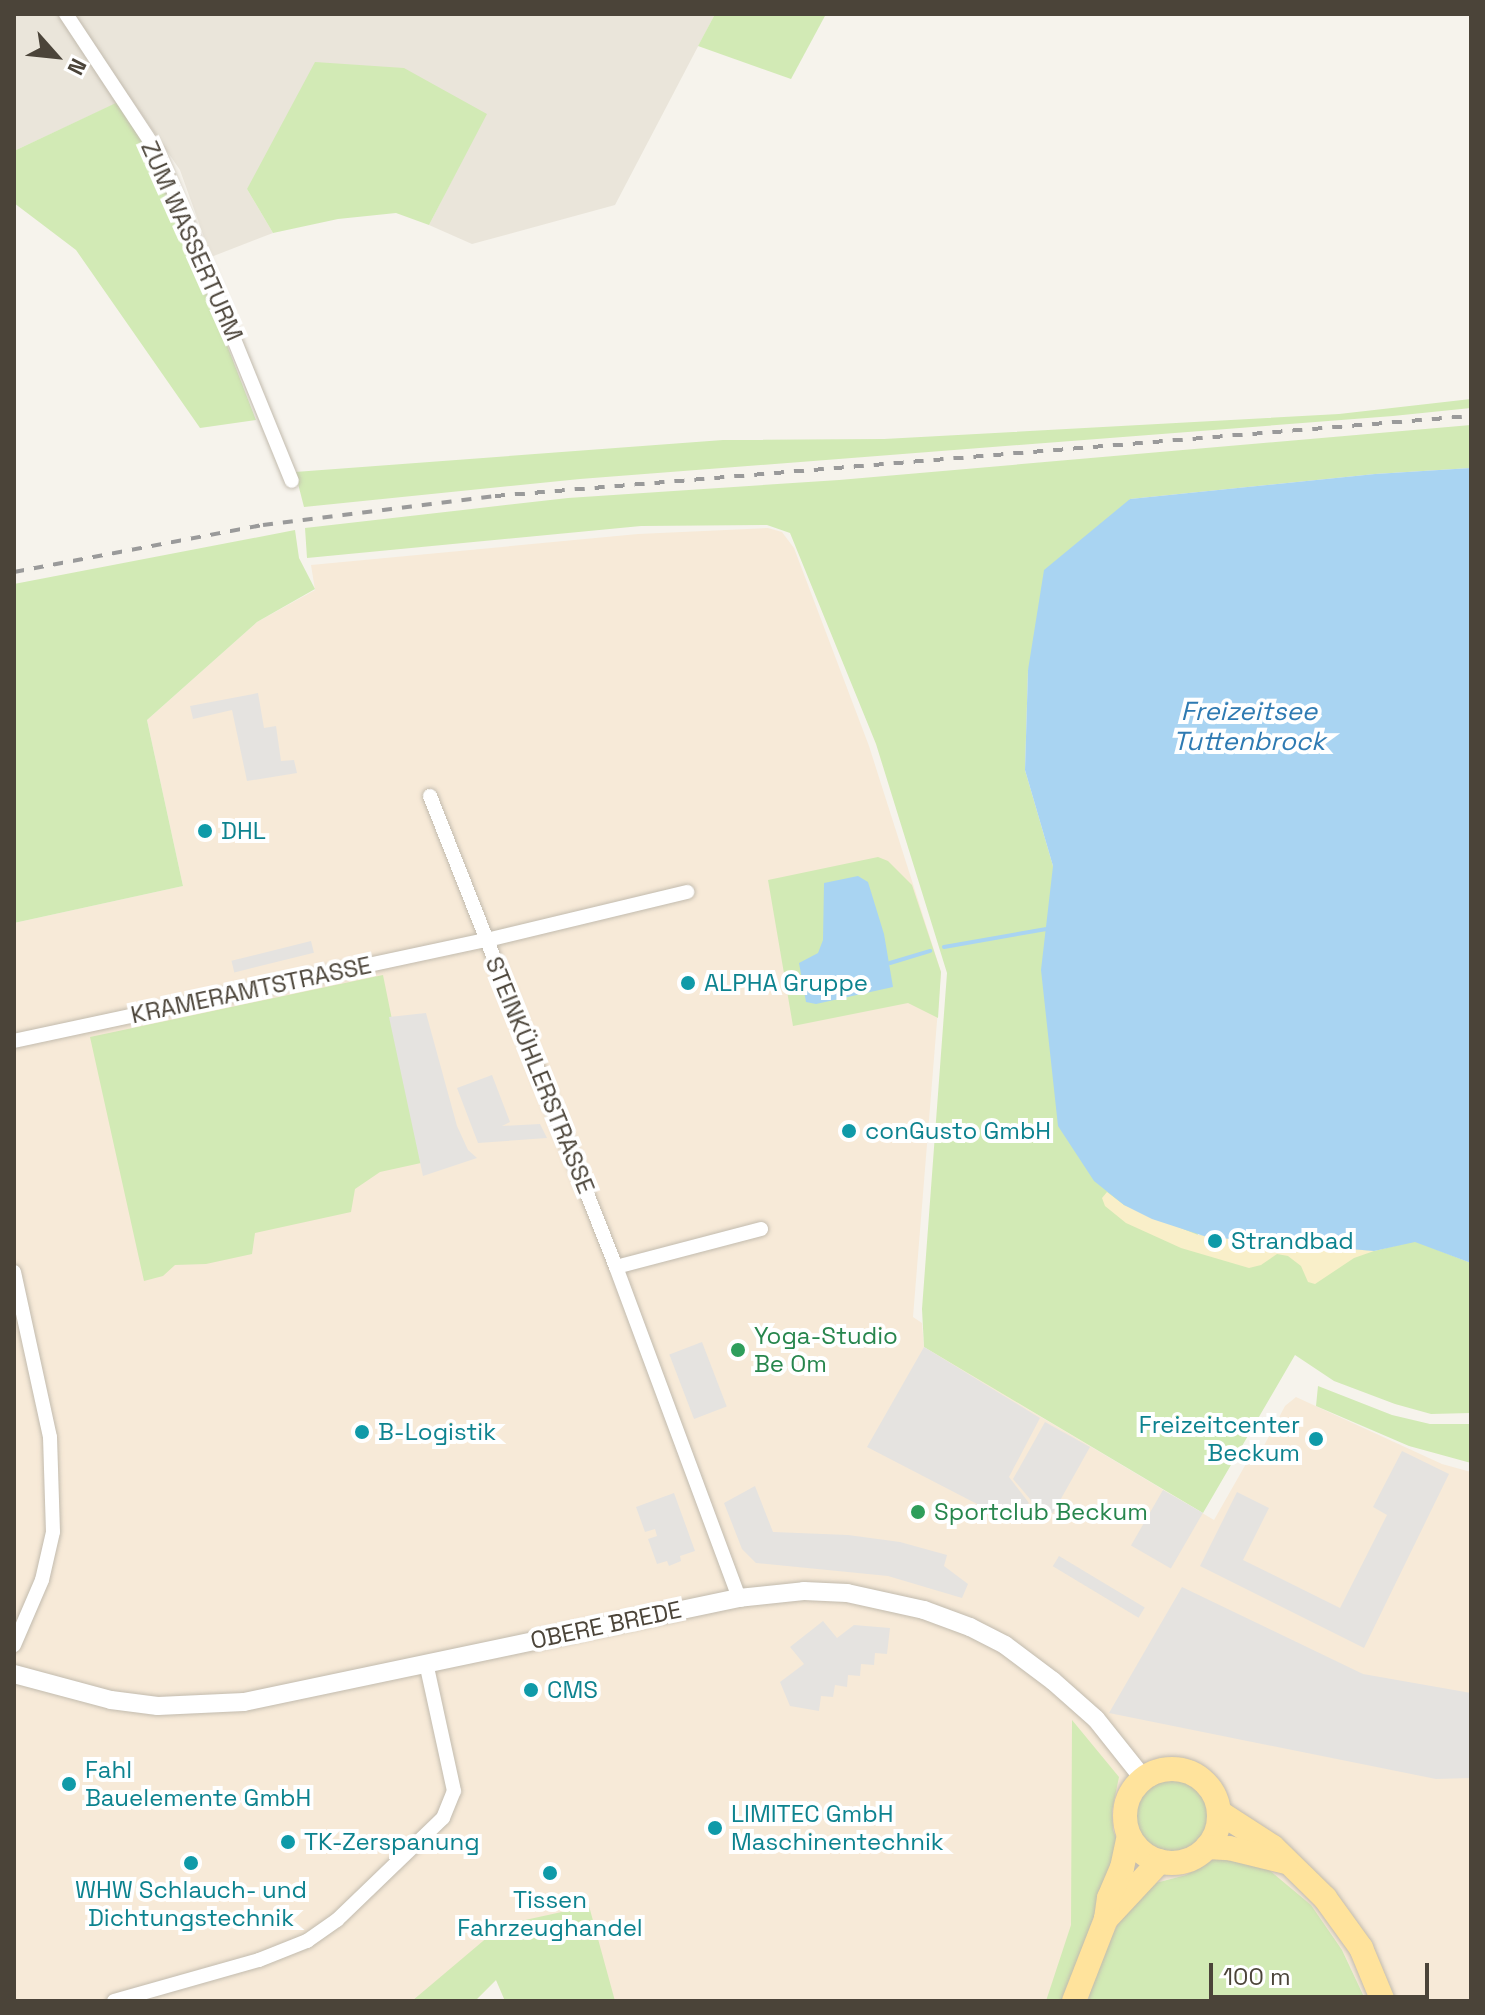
<!DOCTYPE html>
<html>
<head>
<meta charset="utf-8">
<style>
  body { margin:0 }
  #map { position:relative; width:1485px; height:2015px; overflow:hidden; background:#f6f3ec; font-family:"Space Grotesk",sans-serif }
  div>[style] { position:absolute }
  [style*='--x'] { left:calc(var(--x)*1px); top:calc(var(--y)*1px); width:calc(var(--w)*1px); rotate:calc(var(--a)*1deg) }
  .residential>* { inset:0; background:#eae5da }
  .commercial>* { inset:0; background:#f7ead8 }
  .green>* { inset:0; background:#d2eab5 }
  .round { border-radius:50% }
  .sand>* { inset:0; background:#f9efc9 }
  .parking>* { inset:0; background:#e5e3e0; transform-origin:0 0 }
  .water>* { inset:0; background:#a9d4f2 }
  .stream>* { height:4px; margin:-2px; padding:0 2px; transform-origin:2px; border-radius:2px; background:#a9d4f2 }
  .roads { filter:drop-shadow(0 0 2px #c2bbae) drop-shadow(0 0 2px #c2bbae) }
  .minor>* { height:14px; margin:-7px; padding:0 7px; transform-origin:7px; border-radius:7px; background:#fff }
  .tertiary>* { height:18px; margin:-9px; padding:0 9px; transform-origin:9px; border-radius:9px; background:#fff }
  .primary>* { height:24px; margin:-12px; padding:0 12px; transform-origin:12px; border-radius:12px; background:#ffe39c }
  .primary>.ring { margin:-12px; padding:0; box-sizing:content-box; background:none; border:24px solid #ffe39c; border-radius:50% }
  .rail>* { height:4px; margin-top:-2px; transform-origin:0; background:repeating-linear-gradient(90deg,#9a9a9a 0 10px,transparent 0 20px) }
  .dots>* { width:22px; height:22px; translate:-50% -50%; box-sizing:border-box; border:4px solid #fff; border-radius:50% }
  span { translate:-50% -50%; white-space:nowrap; text-align:center; line-height:1.15; -webkit-text-stroke:8px #fff; paint-order:stroke }
  .street-label { font-size:24px; color:#4b4439 }
  .culture-label { font-size:24px; color:#0d838f }
  .left { translate:0 -50%; text-align:left }
  .right { translate:-100% -50%; text-align:right }
  .leisure-label { font-size:24px; color:#27864d }
  .water-label { font-size:26px; color:#2e7ab2; font-style:italic }
  .frame { position:absolute; inset:0; border:16px solid #4b4439; pointer-events:none }
  .north { position:absolute; left:16px; top:16px; width:80px; height:80px; -webkit-text-stroke:6px #fff; paint-order:stroke; rotate:117deg; font-size:22px; font-weight:700; line-height:32px; text-align:center; color:#4b4439 }
  .north::after { content:''; display:block; margin:auto; width:28px; height:36px; background:#4b4439; clip-path:polygon(50% 0,100% 100%,50% 72%,0 100%) }
  .scale { position:absolute; left:1209px; top:1963px; width:220px; height:36px; box-sizing:border-box; border:4px solid #4b4439; border-top:0; padding-left:10px; font-size:24px; line-height:28px; white-space:nowrap; color:#4b4439; -webkit-text-stroke:6px #fff; paint-order:stroke }
</style>
</head>
<body>
<div id="map">
  <div class="residential">
    <i style="clip-path:polygon(14px 14px,715px 14px,615px 205px,472px 244px,429px 225px,486px 114px,247px 189px,273px 233px,211px 257px,180px 170px,130px 97px,14px 151px)"></i>
  </div>
  <div class="commercial">
    <i style="clip-path:polygon(768px 528px,782px 532px,794px 548px,869px 746px,941px 972px,913px 1317px,922px 1323px,924px 1347px,1214px 1520px,1251px 1455px,1258px 1457px,1285px 1406px,1296px 1397px,1442px 1464px,1471px 1472px,1471px 2001px,1366px 2001px,1342px 1950px,1216px 1858px,1186px 1875px,1148px 1885px,1095px 1970px,1088px 2001px,505px 2001px,496px 1980px,475px 2001px,14px 2001px,14px 923px,183px 886px,147px 720px,257px 622px,315px 590px,311px 565px,638px 534px)"></i>
  </div>
  <div class="green">
    <i style="clip-path:polygon(715px 14px,826px 14px,791px 79px,698px 46px)"></i>
    <i style="clip-path:polygon(315px 62px,404px 68px,487px 114px,429px 225px,396px 213px,338px 219px,273px 233px,247px 189px)"></i>
    <i style="clip-path:polygon(118px 102px,153px 154px,256px 420px,200px 428px,76px 250px,14px 203px,14px 151px)"></i>
    <i style="clip-path:polygon(1471px 399px,1471px 408px,1393px 416px,580px 479px,304px 507px,295px 472px,723px 440px,884px 439px,1339px 414px)"></i>
    <i style="clip-path:polygon(1471px 425px,1471px 468px,1375px 474px,1130px 499px,1028px 670px,1025px 770px,1053px 866px,1198px 1235px,1374px 1251px,1415px 1241px,1471px 1263px,1471px 1413px,1431px 1414px,1395px 1404px,1334px 1381px,1295px 1355px,1203px 1513px,924px 1347px,922px 1309px,947px 973px,876px 744px,790px 533px,767px 525px,641px 526px,307px 558px,305px 528px,568px 498px,839px 480px)"></i>
    <i style="clip-path:polygon(295px 530px,299px 558px,315px 589px,257px 622px,147px 720px,183px 886px,14px 923px,14px 584px)"></i>
    <i style="clip-path:polygon(878px 857px,888px 861px,912px 885px,941px 972px,938px 1018px,908px 1003px,793px 1026px,768px 880px)"></i>
    <i style="clip-path:polygon(383px 975px,421px 1163px,380px 1172px,355px 1189px,351px 1212px,255px 1233px,252px 1254px,206px 1264px,175px 1265px,163px 1276px,144px 1281px,90px 1037px)"></i>
    <i style="clip-path:polygon(1318px 1386px,1392px 1415px,1430px 1424px,1471px 1424px,1471px 1463px,1409px 1446px,1316px 1406px)"></i>
    <i style="clip-path:polygon(1072px 1720px,1119px 1777px,1112px 1811px,1113px 1830px,1118px 1843px,1081px 1962px,1062px 2001px,1046px 2001px,1071px 1925px)"></i>
    <i class="round" style="left:1133px;top:1778px;width:76px;height:76px"></i>
    <i style="clip-path:polygon(1236px 1856px,1269px 1870px,1311px 1905px,1342px 1950px,1366px 2001px,1088px 2001px,1095px 1970px,1121px 1918px,1148px 1885px,1186px 1875px,1216px 1858px)"></i>
    <i style="clip-path:polygon(589px 1906px,615px 2001px,505px 2001px,496px 1980px,475px 2001px,412px 2001px,502px 1925px)"></i>
  </div>
  <div class="sand">
    <i style="clip-path:polygon(1107px 1192px,1124px 1205px,1198px 1235px,1374px 1251px,1354px 1258px,1315px 1284px,1308px 1282px,1301px 1266px,1288px 1256px,1277px 1254px,1261px 1265px,1249px 1268px,1181px 1248px,1126px 1223px,1105px 1206px,1102px 1198px)"></i>
  </div>
  <div class="parking">
    <i style="clip-path:polygon(258px 693px,264px 728px,276px 726px,281px 761px,294px 760px,297px 773px,247px 781px,232px 710px,193px 719px,190px 706px)"></i>
    <i style="left:311px;top:941px;width:12px;height:82px;rotate:76deg"></i>
    <i style="clip-path:polygon(426px 1013px,457px 1126px,468px 1150px,477px 1158px,423px 1176px,389px 1017px)"></i>
    <i style="clip-path:polygon(492px 1075px,510px 1122px,502px 1126px,540px 1124px,547px 1138px,478px 1143px,457px 1088px)"></i>
    <i style="left:702px;top:1342px;width:69px;height:35px;rotate:69deg"></i>
    <i style="clip-path:polygon(924px 1347px,1040px 1418px,1009px 1477px,1029px 1503px,1006px 1519px,867px 1447px)"></i>
    <i style="clip-path:polygon(1045px 1422px,1090px 1447px,1053px 1513px,1041px 1512px,1013px 1479px)"></i>
    <i style="clip-path:polygon(1402px 1451px,1449px 1474px,1364px 1648px,1200px 1566px,1237px 1492px,1269px 1508px,1243px 1560px,1340px 1608px,1387px 1515px,1373px 1507px)"></i>
    <i style="clip-path:polygon(755px 1486px,773px 1532px,848px 1535px,900px 1542px,947px 1555px,944px 1566px,968px 1584px,962px 1598px,888px 1576px,756px 1563px,742px 1549px,724px 1503px)"></i>
    <i style="left:1163px;top:1490px;width:46px;height:64px;rotate:30deg"></i>
    <i style="clip-path:polygon(674px 1493px,695px 1551px,680px 1556px,681px 1561px,669px 1566px,667px 1561px,657px 1564px,648px 1539px,657px 1536px,655px 1529px,645px 1532px,636px 1507px)"></i>
    <i style="left:1059px;top:1556px;width:100px;height:12px;rotate:31deg"></i>
    <i style="clip-path:polygon(1182px 1587px,1363px 1674px,1471px 1693px,1471px 1778px,1436px 1779px,1109px 1713px)"></i>
    <i style="clip-path:polygon(823px 1621px,837px 1638px,854px 1625px,890px 1628px,887px 1654px,875px 1653px,874px 1665px,861px 1664px,860px 1676px,848px 1675px,847px 1687px,835px 1685px,833px 1697px,821px 1696px,819px 1711px,790px 1706px,780px 1682px,804px 1664px,790px 1647px)"></i>
  </div>
  <div class="water">
    <i style="clip-path:polygon(1471px 468px,1471px 1263px,1415px 1242px,1374px 1251px,1207px 1237px,1152px 1219px,1124px 1205px,1094px 1181px,1058px 1126px,1041px 970px,1053px 866px,1025px 770px,1028px 670px,1044px 570px,1130px 499px,1375px 474px)"></i>
    <i style="clip-path:polygon(858px 876px,868px 882px,884px 934px,893px 987px,816px 1004px,806px 1002px,799px 963px,818px 953px,823px 940px,824px 883px)"></i>
  </div>
  <div class="stream">
    <i style="--x:944;--y:947;--w:104;--a:-10"></i>
    <i style="--x:890;--y:963;--w:42;--a:-16.7"></i>
  </div>
  <div class="roads">
    <div class="minor">
      <i style="--x:66;--y:14;--w:167;--a:56.5"></i>
      <i style="--x:158;--y:153;--w:354;--a:67.8"></i>
      <i style="--x:430;--y:796;--w:506;--a:68.45"></i>
      <i style="--x:616;--y:1267;--w:353;--a:69.6"></i>
      <i style="--x:14;--y:1041;--w:484;--a:-12.1"></i>
      <i style="--x:487;--y:940;--w:206;--a:-13.5"></i>
      <i style="--x:616;--y:1267;--w:150;--a:-14.7"></i>
      <i style="--x:14;--y:1272;--w:169;--a:77.7"></i>
      <i style="--x:50;--y:1437;--w:95;--a:88.2"></i>
      <i style="--x:53;--y:1532;--w:49;--a:102.9"></i>
      <i style="--x:42;--y:1580;--w:71;--a:113.3"></i>
      <i style="--x:114;--y:2001;--w:151;--a:-15.8"></i>
      <i style="--x:259;--y:1960;--w:52;--a:-21.6"></i>
      <i style="--x:307;--y:1941;--w:37;--a:-35"></i>
      <i style="--x:337;--y:1920;--w:147;--a:-43.9"></i>
      <i style="--x:443;--y:1818;--w:29;--a:-68"></i>
      <i style="--x:454;--y:1791;--w:131;--a:-102.3"></i>
    </div>
    <div class="tertiary">
      <i style="--x:14;--y:1674;--w:100;--a:15"></i>
      <i style="--x:111;--y:1700;--w:47;--a:7.3"></i>
      <i style="--x:158;--y:1706;--w:86;--a:-2.7"></i>
      <i style="--x:244;--y:1702;--w:506;--a:-11.87"></i>
      <i style="--x:739;--y:1598;--w:65;--a:-6.1"></i>
      <i style="--x:804;--y:1591;--w:43;--a:2.7"></i>
      <i style="--x:847;--y:1593;--w:79;--a:12.4"></i>
      <i style="--x:924;--y:1610;--w:49;--a:20.3"></i>
      <i style="--x:970;--y:1627;--w:39;--a:27"></i>
      <i style="--x:1005;--y:1645;--w:60;--a:36.9"></i>
      <i style="--x:1053;--y:1681;--w:57;--a:41.5"></i>
      <i style="--x:1096;--y:1719;--w:75;--a:51.5"></i>
    </div>
    <div class="primary">
      <i class="ring" style="left:1125px;top:1769px;width:70px;height:70px"></i>
      <i style="--x:1219;--y:1812;--w:64;--a:32.9"></i>
      <i style="--x:1273;--y:1847;--w:73;--a:44.4"></i>
      <i style="--x:1325;--y:1898;--w:62;--a:54.2"></i>
      <i style="--x:1361;--y:1948;--w:57;--a:67.5"></i>
      <i style="--x:1207;--y:1847;--w:22;--a:3"></i>
      <i style="--x:1229;--y:1848;--w:59;--a:13.8"></i>
      <i style="--x:1106;--y:1919;--w:79;--a:-47"></i>
      <i style="--x:1074;--y:2001;--w:88;--a:-68.7"></i>
      <i style="--x:1106;--y:1919;--w:21;--a:-82"></i>
      <i style="--x:1109;--y:1898;--w:33;--a:-67"></i>
      <i style="--x:1122;--y:1868;--w:33;--a:-78"></i>
    </div>
  </div>
  <div class="rail">
    <i style="--x:14;--y:572;--w:253;--a:-10.7"></i>
    <i style="--x:263;--y:525;--w:234;--a:-7.1"></i>
    <i style="--x:495;--y:496;--w:979;--a:-4.69"></i>
  </div>
  <div class="dots">
    <i style="left:205px;top:831px;background:#0f9aa8"></i>
    <i style="left:688px;top:983px;background:#0f9aa8"></i>
    <i style="left:849px;top:1131px;background:#0f9aa8"></i>
    <i style="left:1215px;top:1241px;background:#0f9aa8"></i>
    <i style="left:738px;top:1350px;background:#2e9e5b"></i>
    <i style="left:362px;top:1432px;background:#0f9aa8"></i>
    <i style="left:1316px;top:1439px;background:#0f9aa8"></i>
    <i style="left:918px;top:1512px;background:#2e9e5b"></i>
    <i style="left:531px;top:1690px;background:#0f9aa8"></i>
    <i style="left:69px;top:1784px;background:#0f9aa8"></i>
    <i style="left:715px;top:1828px;background:#0f9aa8"></i>
    <i style="left:288px;top:1842px;background:#0f9aa8"></i>
    <i style="left:191px;top:1863px;background:#0f9aa8"></i>
    <i style="left:550px;top:1873px;background:#0f9aa8"></i>
  </div>
  <div class="street-label">
    <span style="left:192px;top:241px;rotate:66deg">ZUM WASSERTURM</span>
    <span style="left:251px;top:990px;rotate:-12deg">KRAMERAMTSTRASSE</span>
    <span style="left:540px;top:1075px;rotate:68deg">STEINKÜHLERSTRASSE</span>
    <span style="left:606px;top:1625px;rotate:-12deg">OBERE BREDE</span>
  </div>
  <div class="culture-label">
    <span class="left" style="left:221px;top:831px">DHL</span>
    <span class="left" style="left:704px;top:983px">ALPHA Gruppe</span>
    <span class="left" style="left:865px;top:1131px">conGusto GmbH</span>
    <span class="left" style="left:1231px;top:1241px">Strandbad</span>
    <span class="right" style="left:1300px;top:1439px">Freizeitcenter<br>Beckum</span>
    <span class="left" style="left:378px;top:1432px">B-Logistik</span>
    <span class="left" style="left:547px;top:1690px">CMS</span>
    <span class="left" style="left:85px;top:1784px">Fahl<br>Bauelemente GmbH</span>
    <span class="left" style="left:731px;top:1828px">LIMITEC GmbH<br>Maschinentechnik</span>
    <span class="left" style="left:304px;top:1842px">TK-Zerspanung</span>
    <span style="left:191px;top:1904px">WHW Schlauch- und<br>Dichtungstechnik</span>
    <span style="left:550px;top:1914px">Tissen<br>Fahrzeughandel</span>
  </div>
  <div class="leisure-label">
    <span class="left" style="left:754px;top:1350px">Yoga-Studio<br>Be Om</span>
    <span class="left" style="left:934px;top:1512px">Sportclub Beckum</span>
  </div>
  <div class="water-label">
    <span style="left:1249px;top:727px">Freizeitsee<br>Tuttenbrock</span>
  </div>
  <div class="frame"></div>
  <div class="north">N</div>
  <div class="scale">100 m</div>
</div>
</body>
</html>
